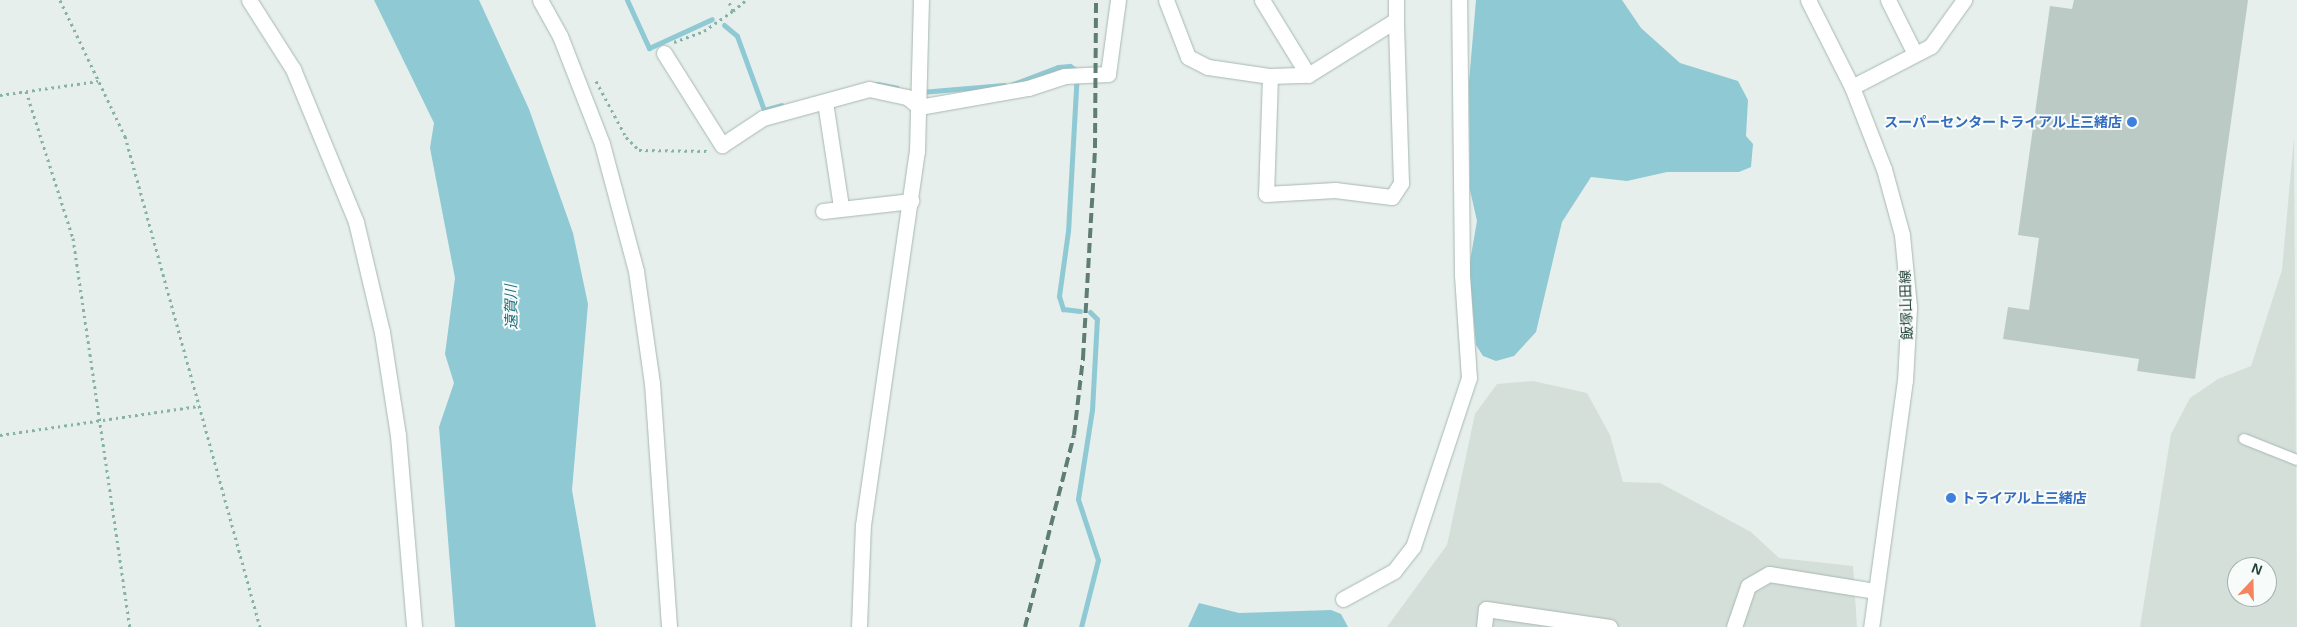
<!DOCTYPE html>
<html>
<head>
<meta charset="utf-8">
<style>
  body { margin:0 }
  #map { position:relative; width:2297px; height:627px; overflow:hidden; background:#e6efeb; font-family:Helvetica,"Noto Sans JP",sans-serif }
  div>[style] { position:absolute }
  [style*='--x'] { left:calc(var(--x)*1px); top:calc(var(--y)*1px); width:calc(var(--w)*1px); rotate:calc(var(--a)*1deg) }
  .built>* { inset:0; background:#d4dfda }
  .water>* { inset:0; background:#8ec9d4 }
  .stream>* { height:5px; margin:-2.5px; padding:0 2.5px; transform-origin:2.5px; border-radius:2.5px; background:#8ec9d4 }
  .building>* { inset:0; background:#bbcac4 }
  .path>* { height:3px; margin-top:-1.5px; transform-origin:0; background:repeating-linear-gradient(90deg,#86b3a5 0 2.5px,transparent 0 6.5px) }
  .roads { filter:drop-shadow(0 0 1px #a8b8b2) drop-shadow(0 0 1px #a8b8b2) }
  .lane>* { height:10px; margin:-5px; padding:0 5px; transform-origin:5px; border-radius:5px; background:#fff }
  .street>* { height:15px; margin:-7.5px; padding:0 7.5px; transform-origin:7.5px; border-radius:7.5px; background:#fff }
  .secondary>* { height:15px; margin:-7.5px; padding:0 7.5px; transform-origin:7.5px; border-radius:7.5px; background:#fff }
  .rail>* { height:4px; margin-top:-2px; transform-origin:0; background:repeating-linear-gradient(90deg,#5f7d75 0 10px,transparent 0 15px) }
  .dots>* { width:14px; height:14px; translate:-50% -50%; box-sizing:border-box; border:2px solid #f7fbf9; border-radius:50% }
  span { translate:-50% -50%; white-space:nowrap; text-align:center; line-height:1.15; -webkit-text-stroke:4px #f7fbf9; paint-order:stroke }
  .shop-label { font-size:14px; color:#366cbe; font-weight:700 }
  .right { translate:-100% -50%; text-align:right }
  .left { translate:0 -50%; text-align:left }
  .street-label { font-size:14px; color:#24423a }
  .water-label { font-size:15px; color:#1c6f80; font-style:italic }
  .north { position:absolute; left:2227px; top:557px; width:50px; height:50px; box-sizing:border-box; background:#f7fbf9; border:1px solid #a3b1ad; border-radius:50%; rotate:21deg; font-size:14px; font-weight:700; line-height:20px; text-align:center; color:#24423a }
  .north::after { content:''; display:block; margin:auto; width:18px; height:22px; background:#f4845f; clip-path:polygon(50% 0,100% 100%,50% 72%,0 100%) }
</style>
</head>
<body>
<div id="map">
  <div class="built">
    <i style="clip-path:polygon(evenodd,2294px 137px,2297px 627px,2140px 627px,2171px 434px,2190px 398px,2218px 379px,2251px 366px,2282px 270px,2294px 137px,2237px 567px,2267px 567px,2267px 597px,2237px 597px,2237px 567px)"></i>
    <i style="clip-path:polygon(1533px 381px,1587px 393px,1610px 435px,1623px 482px,1660px 483px,1751px 532px,1779px 558px,1853px 566px,1857px 627px,1387px 627px,1447px 545px,1475px 414px,1497px 384px)"></i>
  </div>
  <div class="water">
    <i style="clip-path:polygon(374px 0,479px 0,529px 109px,573px 233px,588px 304px,572px 490px,596px 627px,455px 627px,439px 427px,454px 383px,445px 354px,455px 278px,430px 148px,434px 123px)"></i>
    <i style="clip-path:polygon(1476px 0,1622px 0,1641px 28px,1680px 63px,1738px 81px,1748px 100px,1746px 136px,1753px 144px,1751px 167px,1739px 172px,1667px 172px,1627px 181px,1591px 177px,1562px 222px,1536px 332px,1514px 356px,1496px 361px,1483px 356px,1476px 345px,1469px 267px,1477px 221px,1470px 190px,1469px 82px)"></i>
    <i style="clip-path:polygon(1199px 603px,1239px 613px,1331px 610px,1341px 614px,1348px 627px,1188px 627px)"></i>
  </div>
  <div class="stream">
    <i style="--x:627;--y:0;--w:53;--a:65.4"></i>
    <i style="--x:649;--y:48;--w:69;--a:-24.7"></i>
    <i style="--x:724;--y:25;--w:17;--a:40"></i>
    <i style="--x:737;--y:36;--w:79;--a:70"></i>
    <i style="--x:764;--y:110;--w:18;--a:-16"></i>
    <i style="--x:877;--y:84;--w:20;--a:11"></i>
    <i style="--x:1013;--y:84;--w:48;--a:-20.7"></i>
    <i style="--x:1058;--y:67;--w:12;--a:-5"></i>
    <i style="--x:1070;--y:66;--w:9;--a:36"></i>
    <i style="--x:1077;--y:71;--w:160;--a:93.2"></i>
    <i style="--x:1068;--y:231;--w:66;--a:97.9"></i>
    <i style="--x:1059;--y:296;--w:14;--a:73"></i>
    <i style="--x:1063;--y:309;--w:17;--a:7"></i>
    <i style="--x:921;--y:92;--w:83;--a:-4.8"></i>
    <i style="--x:1081;--y:627;--w:69;--a:-75.8"></i>
    <i style="--x:1098;--y:560;--w:64;--a:-108.2"></i>
    <i style="--x:1078;--y:499;--w:90;--a:-81.1"></i>
    <i style="--x:1092;--y:410;--w:91;--a:-86.9"></i>
    <i style="--x:1097;--y:319;--w:10;--a:-135"></i>
  </div>
  <div class="building">
    <i style="clip-path:polygon(2074px 0,2248px 0,2195px 379px,2137px 371px,2139px 359px,2003px 339px,2008px 307px,2029px 310px,2039px 238px,2018px 235px,2050px 6px,2072px 9px)"></i>
  </div>
  <div class="path">
    <i style="--x:60;--y:0;--w:151;--a:64.5"></i>
    <i style="--x:125;--y:136;--w:509;--a:74.63"></i>
    <i style="--x:733;--y:11;--w:17;--a:-40"></i>
    <i style="--x:674;--y:42;--w:32;--a:-20"></i>
    <i style="--x:704;--y:31;--w:35;--a:-35"></i>
    <i style="--x:733;--y:11;--w:12;--a:-114"></i>
    <i style="--x:596;--y:81;--w:64;--a:61.8"></i>
    <i style="--x:626;--y:137;--w:18;--a:45"></i>
    <i style="--x:639;--y:150;--w:71;--a:0.8"></i>
    <i style="--x:26;--y:91;--w:154;--a:72.3"></i>
    <i style="--x:73;--y:238;--w:393;--a:81.7"></i>
    <i style="--x:0;--y:95;--w:99;--a:-8.1"></i>
    <i style="--x:0;--y:435;--w:202;--a:-8.3"></i>
  </div>
  <div class="roads">
    <div class="lane">
      <i style="--x:2244;--y:439;--w:57;--a:21.6"></i>
    </div>
    <div class="street">
      <i style="--x:249;--y:0;--w:82;--a:57.5"></i>
      <i style="--x:293;--y:69;--w:165;--a:67.6"></i>
      <i style="--x:356;--y:222;--w:113;--a:76.7"></i>
      <i style="--x:382;--y:332;--w:104;--a:81.2"></i>
      <i style="--x:398;--y:435;--w:193;--a:85.2"></i>
      <i style="--x:540;--y:0;--w:41;--a:60.9"></i>
      <i style="--x:560;--y:36;--w:116;--a:68.7"></i>
      <i style="--x:602;--y:144;--w:131;--a:75"></i>
      <i style="--x:636;--y:271;--w:113;--a:81.9"></i>
      <i style="--x:652;--y:383;--w:245;--a:86"></i>
      <i style="--x:1166;--y:0;--w:61;--a:68.9"></i>
      <i style="--x:1188;--y:57;--w:22;--a:27"></i>
      <i style="--x:1208;--y:67;--w:63;--a:8.3"></i>
      <i style="--x:1270;--y:76;--w:38;--a:-2"></i>
      <i style="--x:1308;--y:75;--w:104;--a:-32"></i>
      <i style="--x:1396;--y:20;--w:20;--a:-90"></i>
      <i style="--x:1262;--y:0;--w:88;--a:58.5"></i>
      <i style="--x:1888;--y:0;--w:60;--a:63.4"></i>
      <i style="--x:664;--y:53;--w:109;--a:57.8"></i>
      <i style="--x:722;--y:145;--w:49;--a:-33.4"></i>
      <i style="--x:763;--y:118;--w:110;--a:-15.3"></i>
      <i style="--x:869;--y:89;--w:39;--a:12"></i>
      <i style="--x:907;--y:97;--w:16;--a:40"></i>
      <i style="--x:919;--y:107;--w:111;--a:-9.9"></i>
      <i style="--x:1028;--y:88;--w:38;--a:-18"></i>
      <i style="--x:1064;--y:76;--w:44;--a:-2.6"></i>
      <i style="--x:1108;--y:74;--w:75;--a:-82.3"></i>
      <i style="--x:1270;--y:76;--w:118;--a:91.9"></i>
      <i style="--x:1266;--y:194;--w:69;--a:-3.3"></i>
      <i style="--x:1335;--y:190;--w:57;--a:7"></i>
      <i style="--x:1392;--y:197;--w:17;--a:-57"></i>
      <i style="--x:1401;--y:183;--w:163;--a:-91.8"></i>
      <i style="--x:1852;--y:87;--w:89;--a:-27.4"></i>
      <i style="--x:1931;--y:46;--w:57;--a:-54.3"></i>
      <i style="--x:825;--y:102;--w:105;--a:81.3"></i>
      <i style="--x:823;--y:211;--w:89;--a:-6.5"></i>
      <i style="--x:1343;--y:599;--w:58;--a:-28.8"></i>
      <i style="--x:1394;--y:571;--w:31;--a:-52"></i>
      <i style="--x:1413;--y:547;--w:178;--a:-71.7"></i>
      <i style="--x:1469;--y:378;--w:104;--a:-93.9"></i>
      <i style="--x:1462;--y:274;--w:274;--a:-90.6"></i>
      <i style="--x:859;--y:627;--w:102;--a:-87.8"></i>
      <i style="--x:863;--y:525;--w:378;--a:-81.8"></i>
      <i style="--x:917;--y:151;--w:151;--a:-88.5"></i>
      <i style="--x:1484;--y:627;--w:18;--a:-84"></i>
      <i style="--x:1486;--y:609;--w:125;--a:8.3"></i>
      <i style="--x:1734;--y:627;--w:43;--a:-71.1"></i>
      <i style="--x:1748;--y:586;--w:24;--a:-30"></i>
      <i style="--x:1769;--y:574;--w:107;--a:9.1"></i>
    </div>
    <div class="secondary">
      <i style="--x:1808;--y:0;--w:97;--a:63.2"></i>
      <i style="--x:1852;--y:87;--w:88;--a:68.7"></i>
      <i style="--x:1884;--y:169;--w:68;--a:74.7"></i>
      <i style="--x:1902;--y:235;--w:72;--a:84.4"></i>
      <i style="--x:1909;--y:307;--w:73;--a:93.1"></i>
      <i style="--x:1905;--y:380;--w:249;--a:97.8"></i>
    </div>
  </div>
  <div class="rail">
    <i style="--x:1025;--y:627;--w:198;--a:-75.7"></i>
    <i style="--x:1074;--y:435;--w:78;--a:-83.3"></i>
    <i style="--x:1083;--y:358;--w:210;--a:-86.7"></i>
    <i style="--x:1095;--y:148;--w:148;--a:-89.6"></i>
  </div>
  <div class="dots">
    <i style="left:2132px;top:122px;background:#3f7fe0"></i>
    <i style="left:1951px;top:498px;background:#3f7fe0"></i>
  </div>
  <div class="shop-label">
    <span class="right" style="left:2122px;top:122px">スーパーセンタートライアル上三緒店</span>
    <span class="left" style="left:1961px;top:498px">トライアル上三緒店</span>
  </div>
  <div class="street-label">
    <span style="left:1906px;top:305px;rotate:-92deg">飯塚山田線</span>
  </div>
  <div class="water-label">
    <span style="left:511px;top:307px;rotate:-91deg">遠賀川</span>
  </div>
  <div class="north">N</div>
</div>
</body>
</html>
